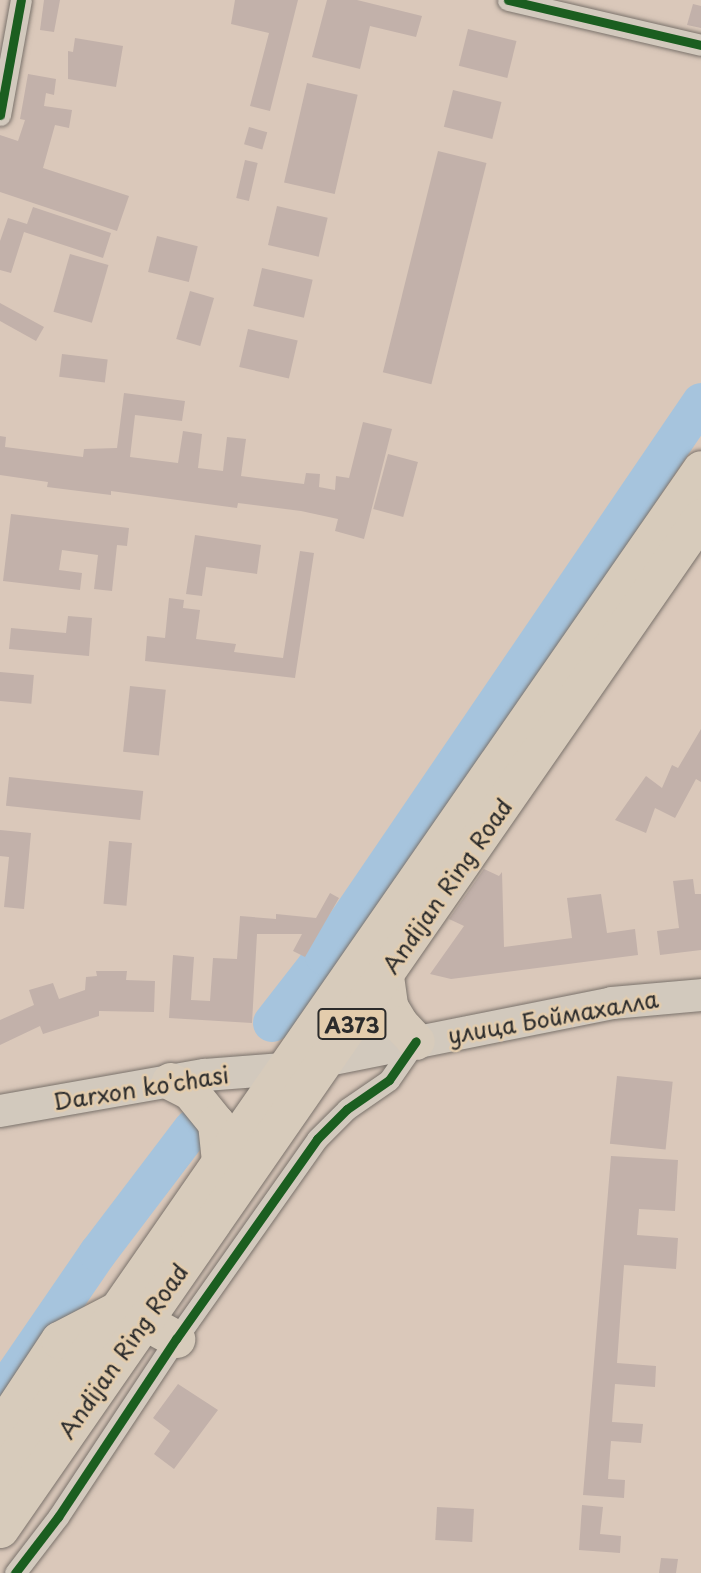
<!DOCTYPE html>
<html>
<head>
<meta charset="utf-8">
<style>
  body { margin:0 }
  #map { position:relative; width:701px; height:1573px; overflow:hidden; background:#dac8ba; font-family:"Playpen Sans",sans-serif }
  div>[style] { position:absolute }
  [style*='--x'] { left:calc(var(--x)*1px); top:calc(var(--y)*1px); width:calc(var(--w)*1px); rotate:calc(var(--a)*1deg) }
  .river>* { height:38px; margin:-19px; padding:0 19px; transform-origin:19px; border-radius:19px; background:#a6c4dd }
  .building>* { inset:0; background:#c2b1aa; transform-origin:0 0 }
  .roads { filter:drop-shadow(0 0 2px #7a726b) drop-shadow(0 0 2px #7a726b) }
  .minor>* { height:21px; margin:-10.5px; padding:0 10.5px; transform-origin:10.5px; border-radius:10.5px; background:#d2c9bd }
  .secondary>* { height:32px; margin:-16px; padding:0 16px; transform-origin:16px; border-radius:16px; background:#d2c9bd }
  .trunk>* { height:37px; margin:-18.5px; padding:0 18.5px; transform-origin:18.5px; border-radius:18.5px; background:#d7cbbb }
  .cycleway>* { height:9px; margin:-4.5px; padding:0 4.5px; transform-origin:4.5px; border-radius:4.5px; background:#1b5e20 }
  span { translate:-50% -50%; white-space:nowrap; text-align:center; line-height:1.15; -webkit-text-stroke:5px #e3ccac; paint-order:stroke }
  .shield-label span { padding:2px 5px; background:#e3ccac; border:2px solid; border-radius:5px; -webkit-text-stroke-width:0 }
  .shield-label { font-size:21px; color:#2b2b2b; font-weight:700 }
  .street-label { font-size:23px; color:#2b2b2b }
</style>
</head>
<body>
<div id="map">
  <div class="river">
    <i style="--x:272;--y:1023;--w:85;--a:-52.2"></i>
    <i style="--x:324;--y:956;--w:670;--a:-55.76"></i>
    <i style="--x:0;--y:1396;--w:173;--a:-55.6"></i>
    <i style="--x:98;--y:1253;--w:156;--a:-52.8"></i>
  </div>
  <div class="building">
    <i style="clip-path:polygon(44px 0,60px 0,54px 32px,40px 30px)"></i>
    <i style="clip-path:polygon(235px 0,298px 0,270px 111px,250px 106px,269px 33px,231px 24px)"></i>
    <i style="clip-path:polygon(327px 0,357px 0,422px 16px,416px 37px,370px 26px,360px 69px,312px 57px)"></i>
    <i style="clip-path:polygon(693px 4px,701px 6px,701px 28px,687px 25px)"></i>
    <i style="left:468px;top:29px;width:50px;height:38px;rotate:14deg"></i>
    <i style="clip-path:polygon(75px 38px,123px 46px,116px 87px,68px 79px,68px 51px,73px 52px)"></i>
    <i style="clip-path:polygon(28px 74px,56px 79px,54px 95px,46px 93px,44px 106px,72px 110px,69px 128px,55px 125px,43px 168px,129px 196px,117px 231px,0 192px,0 135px,18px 141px,25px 120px,20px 119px)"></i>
    <i style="left:307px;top:83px;width:52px;height:102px;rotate:13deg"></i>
    <i style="left:453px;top:90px;width:50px;height:38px;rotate:14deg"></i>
    <i style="left:249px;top:127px;width:19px;height:18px;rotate:16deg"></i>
    <i style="left:438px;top:151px;width:50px;height:228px;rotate:14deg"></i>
    <i style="left:245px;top:160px;width:13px;height:39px;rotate:13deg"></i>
    <i style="left:277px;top:206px;width:52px;height:40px;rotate:13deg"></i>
    <i style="clip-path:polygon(33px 207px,111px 233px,103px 258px,24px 232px,11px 273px,0 270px,0 241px,8px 218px,27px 224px)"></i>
    <i style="left:157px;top:236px;width:42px;height:37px;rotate:14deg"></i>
    <i style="left:70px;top:254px;width:40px;height:60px;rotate:16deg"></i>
    <i style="left:262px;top:268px;width:52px;height:39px;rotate:13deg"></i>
    <i style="left:190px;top:291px;width:25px;height:50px;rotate:16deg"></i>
    <i style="clip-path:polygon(0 303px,44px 327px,36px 341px,0 321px)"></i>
    <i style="left:248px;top:329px;width:51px;height:39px;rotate:13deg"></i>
    <i style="left:62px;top:354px;width:46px;height:23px;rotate:7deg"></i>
    <i style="clip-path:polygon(124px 393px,185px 401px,182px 421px,135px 415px,130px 457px,178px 463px,183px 431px,202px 434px,198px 468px,223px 471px,227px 437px,246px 439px,241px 476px,304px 484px,306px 473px,320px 474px,319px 487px,335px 490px,336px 476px,349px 478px,363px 422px,392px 429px,364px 539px,335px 531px,338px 519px,301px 511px,238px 503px,237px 508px,111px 491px,111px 495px,47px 487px,48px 482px,0 475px,0 436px,6px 437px,5px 447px,83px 457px,84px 449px,117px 448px)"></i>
    <i style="left:388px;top:454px;width:31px;height:57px;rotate:15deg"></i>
    <i style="clip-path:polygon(11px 514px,129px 528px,127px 546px,117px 545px,112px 591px,94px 589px,98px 555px,62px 550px,59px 570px,82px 573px,80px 590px,3px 581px)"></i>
    <i style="clip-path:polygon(195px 535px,261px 545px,257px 574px,206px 567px,202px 596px,186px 594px)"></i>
    <i style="clip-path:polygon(300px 551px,314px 553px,295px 678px,145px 661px,147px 636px,165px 638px,169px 598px,184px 600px,183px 608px,200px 610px,196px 639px,236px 644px,234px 652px,283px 658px)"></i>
    <i style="clip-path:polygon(68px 616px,92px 618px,89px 656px,9px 649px,11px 628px,66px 633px)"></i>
    <i style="left:0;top:672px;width:34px;height:29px;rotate:5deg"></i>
    <i style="left:130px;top:686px;width:36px;height:66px;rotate:6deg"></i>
    <i style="clip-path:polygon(701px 729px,701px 782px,696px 779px,675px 818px,655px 808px,646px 833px,615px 820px,646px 776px,662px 788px,672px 765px,678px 768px)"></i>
    <i style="left:9px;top:777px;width:135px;height:29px;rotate:6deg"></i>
    <i style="clip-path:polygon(0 830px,31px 833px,24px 909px,4px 907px,9px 857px,0 856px)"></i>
    <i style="left:109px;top:841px;width:23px;height:63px;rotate:5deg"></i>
    <i style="clip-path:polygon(484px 869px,499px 876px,502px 872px,504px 947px,572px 938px,567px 898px,601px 894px,607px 933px,635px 929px,638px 955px,451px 979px,430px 974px,464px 926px,449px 919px)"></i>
    <i style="clip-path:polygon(693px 879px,695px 894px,701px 894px,701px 950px,660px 955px,657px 931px,679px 928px,673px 881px)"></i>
    <i style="clip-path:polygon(330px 893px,339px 898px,305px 957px,293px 951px,302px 934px,257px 934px,252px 1023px,169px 1018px,173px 955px,194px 957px,191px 1000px,210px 1001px,213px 958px,237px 959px,240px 916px,276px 919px,276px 914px,316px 918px)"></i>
    <i style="clip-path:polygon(96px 971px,127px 971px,126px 980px,155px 981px,154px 1012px,99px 1011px,99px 1016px,43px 1034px,40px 1026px,0 1045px,0 1020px,34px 1005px,29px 990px,53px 983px,59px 999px,85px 990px,86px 977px,97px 976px)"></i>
    <i style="left:617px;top:1076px;width:56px;height:68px;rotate:6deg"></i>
    <i style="clip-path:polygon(611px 1156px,678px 1160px,675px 1211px,639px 1209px,637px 1235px,678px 1238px,676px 1269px,624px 1265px,617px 1363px,656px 1366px,655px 1387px,615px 1384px,612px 1422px,643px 1424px,641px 1443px,611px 1441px,608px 1479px,625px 1480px,624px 1498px,583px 1495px)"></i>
    <i style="clip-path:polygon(178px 1384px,218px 1410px,174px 1469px,154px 1454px,170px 1431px,153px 1418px)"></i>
    <i style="clip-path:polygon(582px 1505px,603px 1507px,600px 1534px,621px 1536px,620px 1553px,579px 1550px)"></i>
    <i style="left:437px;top:1507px;width:37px;height:33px;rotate:3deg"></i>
    <i style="clip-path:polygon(661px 1558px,678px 1559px,676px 1573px,659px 1573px)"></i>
  </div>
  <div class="roads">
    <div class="minor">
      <i style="--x:508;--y:0;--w:198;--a:13.1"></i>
      <i style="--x:0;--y:115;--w:117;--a:-79.7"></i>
      <i style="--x:15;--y:1573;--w:71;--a:-52.5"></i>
      <i style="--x:58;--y:1517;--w:214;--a:-56.5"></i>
      <i style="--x:176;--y:1339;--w:245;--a:-54.8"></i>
      <i style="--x:317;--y:1139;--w:42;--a:-45"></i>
      <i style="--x:347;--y:1109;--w:51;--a:-34.6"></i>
      <i style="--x:389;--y:1080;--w:47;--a:-55.3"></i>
    </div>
    <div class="secondary">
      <i style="--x:0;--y:1111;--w:208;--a:-10"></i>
      <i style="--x:205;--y:1075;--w:78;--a:-4.4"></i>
      <i style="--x:283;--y:1069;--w:336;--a:-11.3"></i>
      <i style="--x:612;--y:1003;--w:89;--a:-5.1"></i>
    </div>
    <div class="trunk">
      <i style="--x:385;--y:976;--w:30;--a:82"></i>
      <i style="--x:389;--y:1006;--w:21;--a:59"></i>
      <i style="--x:400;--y:1024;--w:23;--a:47"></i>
      <i style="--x:170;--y:1081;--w:22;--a:27"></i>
      <i style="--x:190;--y:1091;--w:41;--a:50.9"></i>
      <i style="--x:216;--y:1123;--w:38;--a:84"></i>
      <i style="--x:144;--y:1321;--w:37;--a:29"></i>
      <i style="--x:0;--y:1429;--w:107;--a:-56.5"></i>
      <i style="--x:59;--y:1340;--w:63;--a:-27.4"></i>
      <i style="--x:0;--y:1479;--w:1229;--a:-55.24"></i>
      <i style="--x:0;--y:1529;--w:1231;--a:-55.29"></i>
    </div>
  </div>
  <div class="cycleway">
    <i style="--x:508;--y:0;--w:198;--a:13.1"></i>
    <i style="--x:0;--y:115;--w:117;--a:-79.7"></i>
    <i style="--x:15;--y:1573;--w:71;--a:-52.5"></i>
    <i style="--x:58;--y:1517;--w:214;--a:-56.5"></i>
    <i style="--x:176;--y:1339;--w:245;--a:-54.8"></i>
    <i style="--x:317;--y:1139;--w:42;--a:-45"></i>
    <i style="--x:347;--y:1109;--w:51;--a:-34.6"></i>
    <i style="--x:389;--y:1080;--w:47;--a:-55.3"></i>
  </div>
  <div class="shield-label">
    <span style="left:352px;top:1024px">A373</span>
  </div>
  <div class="street-label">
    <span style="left:447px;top:886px;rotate:-55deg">Andijan Ring Road</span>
    <span style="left:553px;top:1017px;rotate:-10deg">улица Боймахалла</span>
    <span style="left:141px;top:1088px;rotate:-9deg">Darxon ko'chasi</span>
    <span style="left:123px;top:1351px;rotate:-55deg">Andijan Ring Road</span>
  </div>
</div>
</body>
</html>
